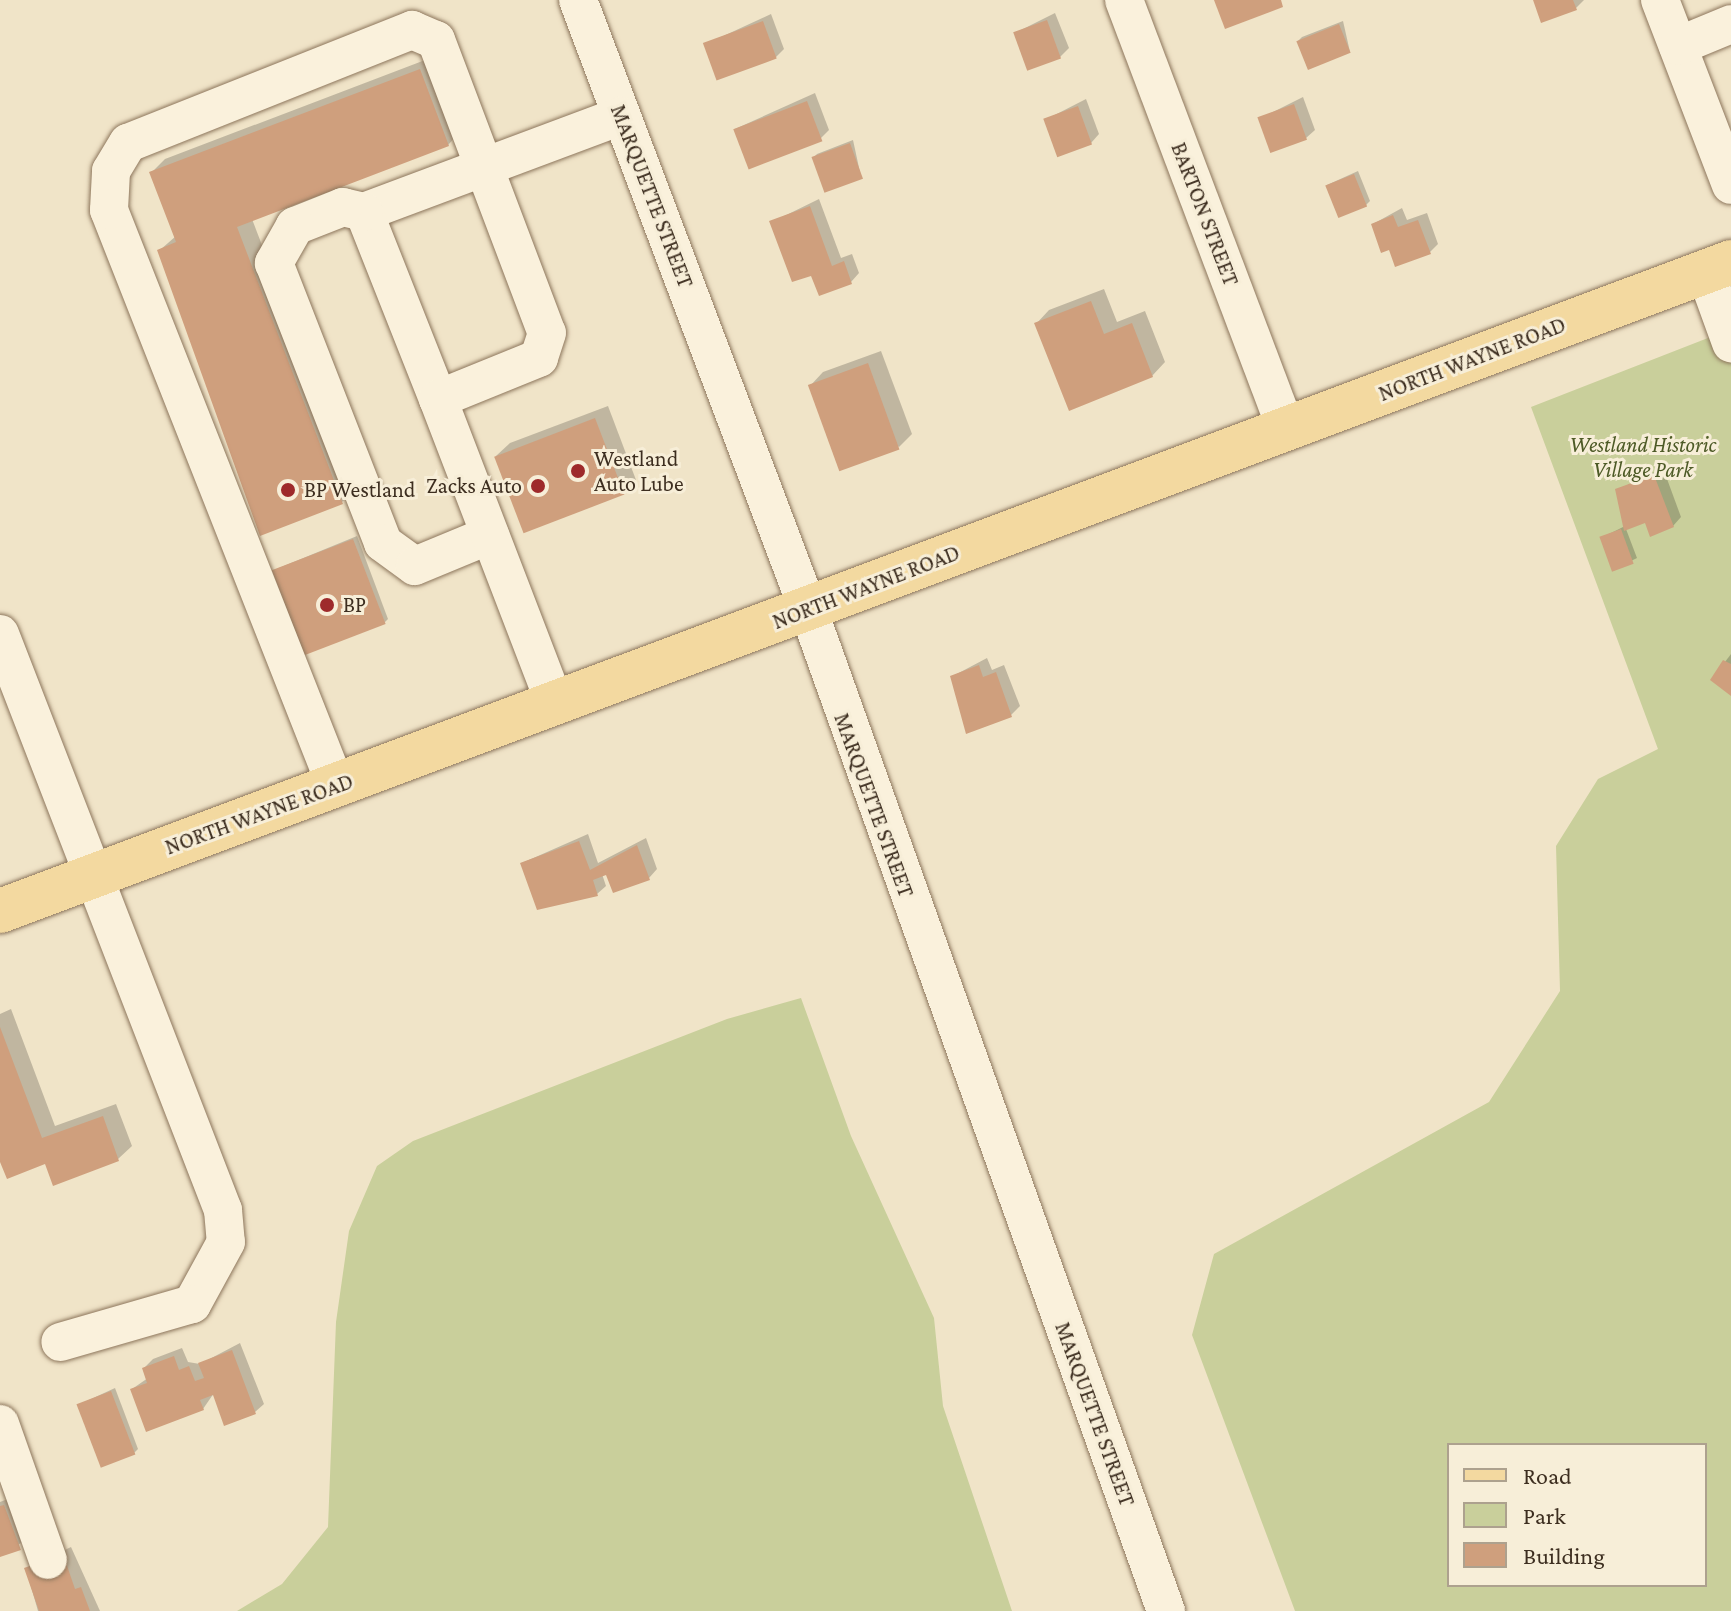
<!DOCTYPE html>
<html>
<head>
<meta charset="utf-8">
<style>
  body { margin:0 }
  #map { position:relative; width:1731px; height:1611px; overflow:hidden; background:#f0e4c8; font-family:"Crimson Pro",serif }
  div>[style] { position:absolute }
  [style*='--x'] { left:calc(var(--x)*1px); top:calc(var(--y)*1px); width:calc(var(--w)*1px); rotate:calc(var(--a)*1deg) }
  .green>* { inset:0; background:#c9cf9b }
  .shadow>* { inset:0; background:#0003 }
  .building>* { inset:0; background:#cf9f7d; transform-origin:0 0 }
  .roads { filter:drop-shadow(0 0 2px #8d765c) drop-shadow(0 0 2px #8d765c) }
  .minor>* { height:38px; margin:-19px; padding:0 19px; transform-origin:19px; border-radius:19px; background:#faf1dc }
  .major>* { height:44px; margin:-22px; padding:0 22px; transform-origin:22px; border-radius:22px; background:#f3d9a0 }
  .dots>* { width:22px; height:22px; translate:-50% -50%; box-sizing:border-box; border:4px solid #f7eed8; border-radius:50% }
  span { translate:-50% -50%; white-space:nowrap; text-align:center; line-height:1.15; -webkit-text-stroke:6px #f7eed8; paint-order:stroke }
  .street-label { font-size:22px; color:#3d2e20 }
  .park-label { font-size:22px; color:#4d5a26; font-style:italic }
  .poi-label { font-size:22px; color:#3d2e20 }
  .left { translate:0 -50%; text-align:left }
  .right { translate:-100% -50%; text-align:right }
  .legend { position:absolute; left:1447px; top:1443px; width:260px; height:144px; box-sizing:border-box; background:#f7eed8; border:2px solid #ada18e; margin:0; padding:10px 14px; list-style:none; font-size:24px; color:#3d2e20 }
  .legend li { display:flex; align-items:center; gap:16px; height:40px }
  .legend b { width:40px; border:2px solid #ada18e }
</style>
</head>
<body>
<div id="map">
  <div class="green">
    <i style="clip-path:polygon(evenodd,1731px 329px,1731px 1611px,1295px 1611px,1192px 1335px,1214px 1254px,1489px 1102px,1560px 991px,1556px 846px,1598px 779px,1658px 749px,1531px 407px,1731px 329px,1449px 1445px,1705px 1445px,1705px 1585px,1449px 1585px,1449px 1445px)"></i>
    <i style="clip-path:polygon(801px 998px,851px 1136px,934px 1318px,943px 1406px,1012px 1611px,237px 1611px,282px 1584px,328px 1527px,336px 1322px,349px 1231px,377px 1166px,413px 1141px,727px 1019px)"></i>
  </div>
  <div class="shadow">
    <i style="clip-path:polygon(1535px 0,1584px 0,1576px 8px)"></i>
    <i style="clip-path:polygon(1055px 13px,1069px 48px,1060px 57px,1015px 33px)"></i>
    <i style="clip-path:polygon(771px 14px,784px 49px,776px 57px,706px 44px)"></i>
    <i style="clip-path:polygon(1343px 21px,1350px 52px,1298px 41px,1302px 37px)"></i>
    <i style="clip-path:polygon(433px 57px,461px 131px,448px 145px,252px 219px,355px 489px,342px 502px,160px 250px,176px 236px,152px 172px,165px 159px)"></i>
    <i style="clip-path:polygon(815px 93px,829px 130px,820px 139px,735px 129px)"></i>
    <i style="clip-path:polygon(1303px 97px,1315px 130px,1306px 138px,1261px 118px)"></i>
    <i style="clip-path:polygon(1086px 99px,1099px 134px,1091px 143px,1045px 120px)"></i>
    <i style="clip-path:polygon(853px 140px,861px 177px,814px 157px,817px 154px)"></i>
    <i style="clip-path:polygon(1358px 171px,1370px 201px,1366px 205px,1327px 185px)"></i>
    <i style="clip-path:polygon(819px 199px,841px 258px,852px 254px,859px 273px,851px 282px,812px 273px,772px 222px)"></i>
    <i style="clip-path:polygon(1402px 208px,1407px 220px,1427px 213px,1438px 244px,1430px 252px,1390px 248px,1373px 224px)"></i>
    <i style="clip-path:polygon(1104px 289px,1117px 322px,1145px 311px,1165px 362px,1152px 376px,1036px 324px,1049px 310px)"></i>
    <i style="clip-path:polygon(881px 351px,912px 434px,899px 447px,810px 386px,823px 372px)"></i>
    <i style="clip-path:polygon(608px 406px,636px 480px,623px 494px,496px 456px,510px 443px)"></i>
    <i style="clip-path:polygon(1663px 468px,1681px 517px,1673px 526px,1646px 521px,1626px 529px,1637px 558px,1613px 570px,1601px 538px,1625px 526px,1617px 490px)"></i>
    <i style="clip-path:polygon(357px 536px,388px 619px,384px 623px,274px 570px)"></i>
    <i style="clip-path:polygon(1731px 654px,1731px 693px,1712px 679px)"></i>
    <i style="clip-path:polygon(987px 658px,992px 670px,1004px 665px,1020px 706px,1011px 715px,953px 676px)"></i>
    <i style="clip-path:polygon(588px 834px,598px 863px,646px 838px,657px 869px,649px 878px,602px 874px,606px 886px,597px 894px,522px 863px)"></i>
    <i style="clip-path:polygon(11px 1009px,55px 1126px,116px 1104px,132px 1146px,118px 1159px,54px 1183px,46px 1162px,0 1156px,0 1014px)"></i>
    <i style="clip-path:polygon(240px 1343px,264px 1404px,255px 1412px,214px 1393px,203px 1409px,132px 1389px,148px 1378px,144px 1368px,153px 1359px,182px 1348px,188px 1362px,200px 1364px)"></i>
    <i style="clip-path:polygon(115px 1388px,138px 1449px,134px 1453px,78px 1405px)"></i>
    <i style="clip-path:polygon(13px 1497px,28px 1539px,0 1555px,0 1502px)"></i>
    <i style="clip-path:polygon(71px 1547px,100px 1611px,38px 1611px,26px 1569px)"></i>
  </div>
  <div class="building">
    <i style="clip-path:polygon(1214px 0,1281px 0,1283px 7px,1225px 29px)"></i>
    <i style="clip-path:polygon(1533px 0,1573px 0,1577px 10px,1541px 23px)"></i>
    <i style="left:1047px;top:20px;width:41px;height:36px;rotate:70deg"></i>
    <i style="left:763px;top:21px;width:40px;height:64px;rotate:70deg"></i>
    <i style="left:1339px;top:24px;width:31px;height:46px;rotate:68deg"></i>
    <i style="clip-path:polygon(420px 69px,449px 146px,237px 227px,343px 504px,260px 536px,157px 250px,176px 242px,149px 172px)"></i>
    <i style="left:807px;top:101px;width:43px;height:79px;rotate:69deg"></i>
    <i style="left:1294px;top:104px;width:38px;height:39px;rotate:70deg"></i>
    <i style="left:1078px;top:106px;width:41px;height:37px;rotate:70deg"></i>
    <i style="left:850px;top:143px;width:38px;height:41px;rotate:70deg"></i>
    <i style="left:1354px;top:174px;width:35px;height:31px;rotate:68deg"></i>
    <i style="clip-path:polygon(810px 206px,832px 266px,844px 261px,852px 284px,819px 296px,811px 276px,792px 282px,769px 221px)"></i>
    <i style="clip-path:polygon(1393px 215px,1398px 227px,1418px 220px,1431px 254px,1395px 267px,1389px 250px,1381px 253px,1371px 224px)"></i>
    <i style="clip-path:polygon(1091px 301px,1104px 334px,1132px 323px,1153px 377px,1069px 411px,1034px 323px)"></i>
    <i style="left:868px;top:363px;width:92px;height:64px;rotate:70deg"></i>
    <i style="left:595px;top:418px;width:82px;height:108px;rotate:69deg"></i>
    <i style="clip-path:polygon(1654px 475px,1674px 527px,1650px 537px,1645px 523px,1624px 531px,1615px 489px)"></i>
    <i style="left:1621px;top:529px;width:37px;height:23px;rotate:70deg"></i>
    <i style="left:353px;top:539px;width:91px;height:87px;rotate:69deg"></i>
    <i style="clip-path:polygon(1723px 660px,1731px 664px,1731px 696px,1710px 680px)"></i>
    <i style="clip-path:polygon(979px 665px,983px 677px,996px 672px,1012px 717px,966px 734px,950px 676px)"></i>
    <i style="clip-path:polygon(579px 841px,590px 870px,637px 845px,650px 880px,613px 893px,606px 875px,593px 880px,598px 896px,537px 910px,520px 863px)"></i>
    <i style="clip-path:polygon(0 1027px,42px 1138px,103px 1116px,119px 1161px,53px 1186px,45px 1164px,7px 1179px,0 1162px)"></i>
    <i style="clip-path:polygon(232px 1350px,256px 1414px,224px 1426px,213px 1395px,200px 1400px,204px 1410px,146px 1432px,130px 1389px,147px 1383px,142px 1368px,174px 1356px,179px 1370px,189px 1366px,195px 1381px,204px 1378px,198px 1363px)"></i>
    <i style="left:111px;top:1391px;width:68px;height:37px;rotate:69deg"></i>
    <i style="clip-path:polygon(4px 1505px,21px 1550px,0 1557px,0 1506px)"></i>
    <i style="clip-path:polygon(63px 1554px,75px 1589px,81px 1587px,90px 1611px,39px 1611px,24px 1568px)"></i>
  </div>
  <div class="roads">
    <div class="minor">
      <i style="--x:578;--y:0;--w:651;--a:69.31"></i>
      <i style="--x:808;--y:609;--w:1064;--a:70.34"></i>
      <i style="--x:1124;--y:0;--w:459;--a:69.3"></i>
      <i style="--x:1660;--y:0;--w:198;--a:69"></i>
      <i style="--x:1678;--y:46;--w:57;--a:-22.5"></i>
      <i style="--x:364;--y:212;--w:274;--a:-20.5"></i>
      <i style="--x:1705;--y:271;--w:77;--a:70.1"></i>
      <i style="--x:438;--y:399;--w:201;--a:-111.6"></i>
      <i style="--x:364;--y:212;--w:22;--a:-167"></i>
      <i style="--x:343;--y:207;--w:52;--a:158.4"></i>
      <i style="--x:295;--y:226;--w:43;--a:119.6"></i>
      <i style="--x:274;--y:263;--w:300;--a:68.7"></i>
      <i style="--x:383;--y:543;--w:39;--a:36"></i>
      <i style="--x:415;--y:566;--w:81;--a:-22.5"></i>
      <i style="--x:0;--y:634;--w:618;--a:68.84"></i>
      <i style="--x:223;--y:1210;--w:32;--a:85"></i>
      <i style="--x:226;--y:1242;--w:71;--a:118.7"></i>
      <i style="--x:192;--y:1304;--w:137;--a:163.9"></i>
      <i style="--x:336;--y:786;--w:619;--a:-111.51"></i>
      <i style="--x:109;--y:210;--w:39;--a:-87"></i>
      <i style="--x:111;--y:171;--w:33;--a:-59"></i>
      <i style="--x:128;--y:143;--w:306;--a:-21.7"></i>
      <i style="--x:412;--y:30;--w:26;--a:23"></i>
      <i style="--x:436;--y:40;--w:313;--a:69.3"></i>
      <i style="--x:547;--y:333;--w:26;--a:108"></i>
      <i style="--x:539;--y:358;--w:109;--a:157.9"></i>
      <i style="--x:438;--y:399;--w:327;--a:69"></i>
      <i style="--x:0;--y:1424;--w:144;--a:70.6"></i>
    </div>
    <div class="major">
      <i style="--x:0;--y:911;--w:1849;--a:-20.55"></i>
    </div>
  </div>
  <div class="dots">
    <i style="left:578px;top:471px;background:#9e2a2b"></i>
    <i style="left:538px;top:486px;background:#9e2a2b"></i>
    <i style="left:288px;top:490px;background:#9e2a2b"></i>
    <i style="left:327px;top:605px;background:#9e2a2b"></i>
  </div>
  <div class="street-label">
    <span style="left:652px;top:196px;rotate:69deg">MARQUETTE STREET</span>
    <span style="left:1205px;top:214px;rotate:69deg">BARTON STREET</span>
    <span style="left:1472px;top:359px;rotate:-21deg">NORTH WAYNE ROAD</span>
    <span style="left:866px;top:587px;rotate:-21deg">NORTH WAYNE ROAD</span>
    <span style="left:874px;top:805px;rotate:70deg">MARQUETTE STREET</span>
    <span style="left:259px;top:814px;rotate:-20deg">NORTH WAYNE ROAD</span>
    <span style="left:1095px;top:1414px;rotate:70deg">MARQUETTE STREET</span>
  </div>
  <div class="park-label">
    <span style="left:1643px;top:457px">Westland Historic<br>Village Park</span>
  </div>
  <div class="poi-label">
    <span class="left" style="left:594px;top:471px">Westland<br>Auto Lube</span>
    <span class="right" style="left:522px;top:486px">Zacks Auto</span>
    <span class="left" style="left:304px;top:490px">BP Westland</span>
    <span class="left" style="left:343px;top:605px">BP</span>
  </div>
  <ul class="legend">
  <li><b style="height:10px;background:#f3d9a0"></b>Road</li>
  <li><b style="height:22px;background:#c9cf9b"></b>Park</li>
  <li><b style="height:22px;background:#cf9f7d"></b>Building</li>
  </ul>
</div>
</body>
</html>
